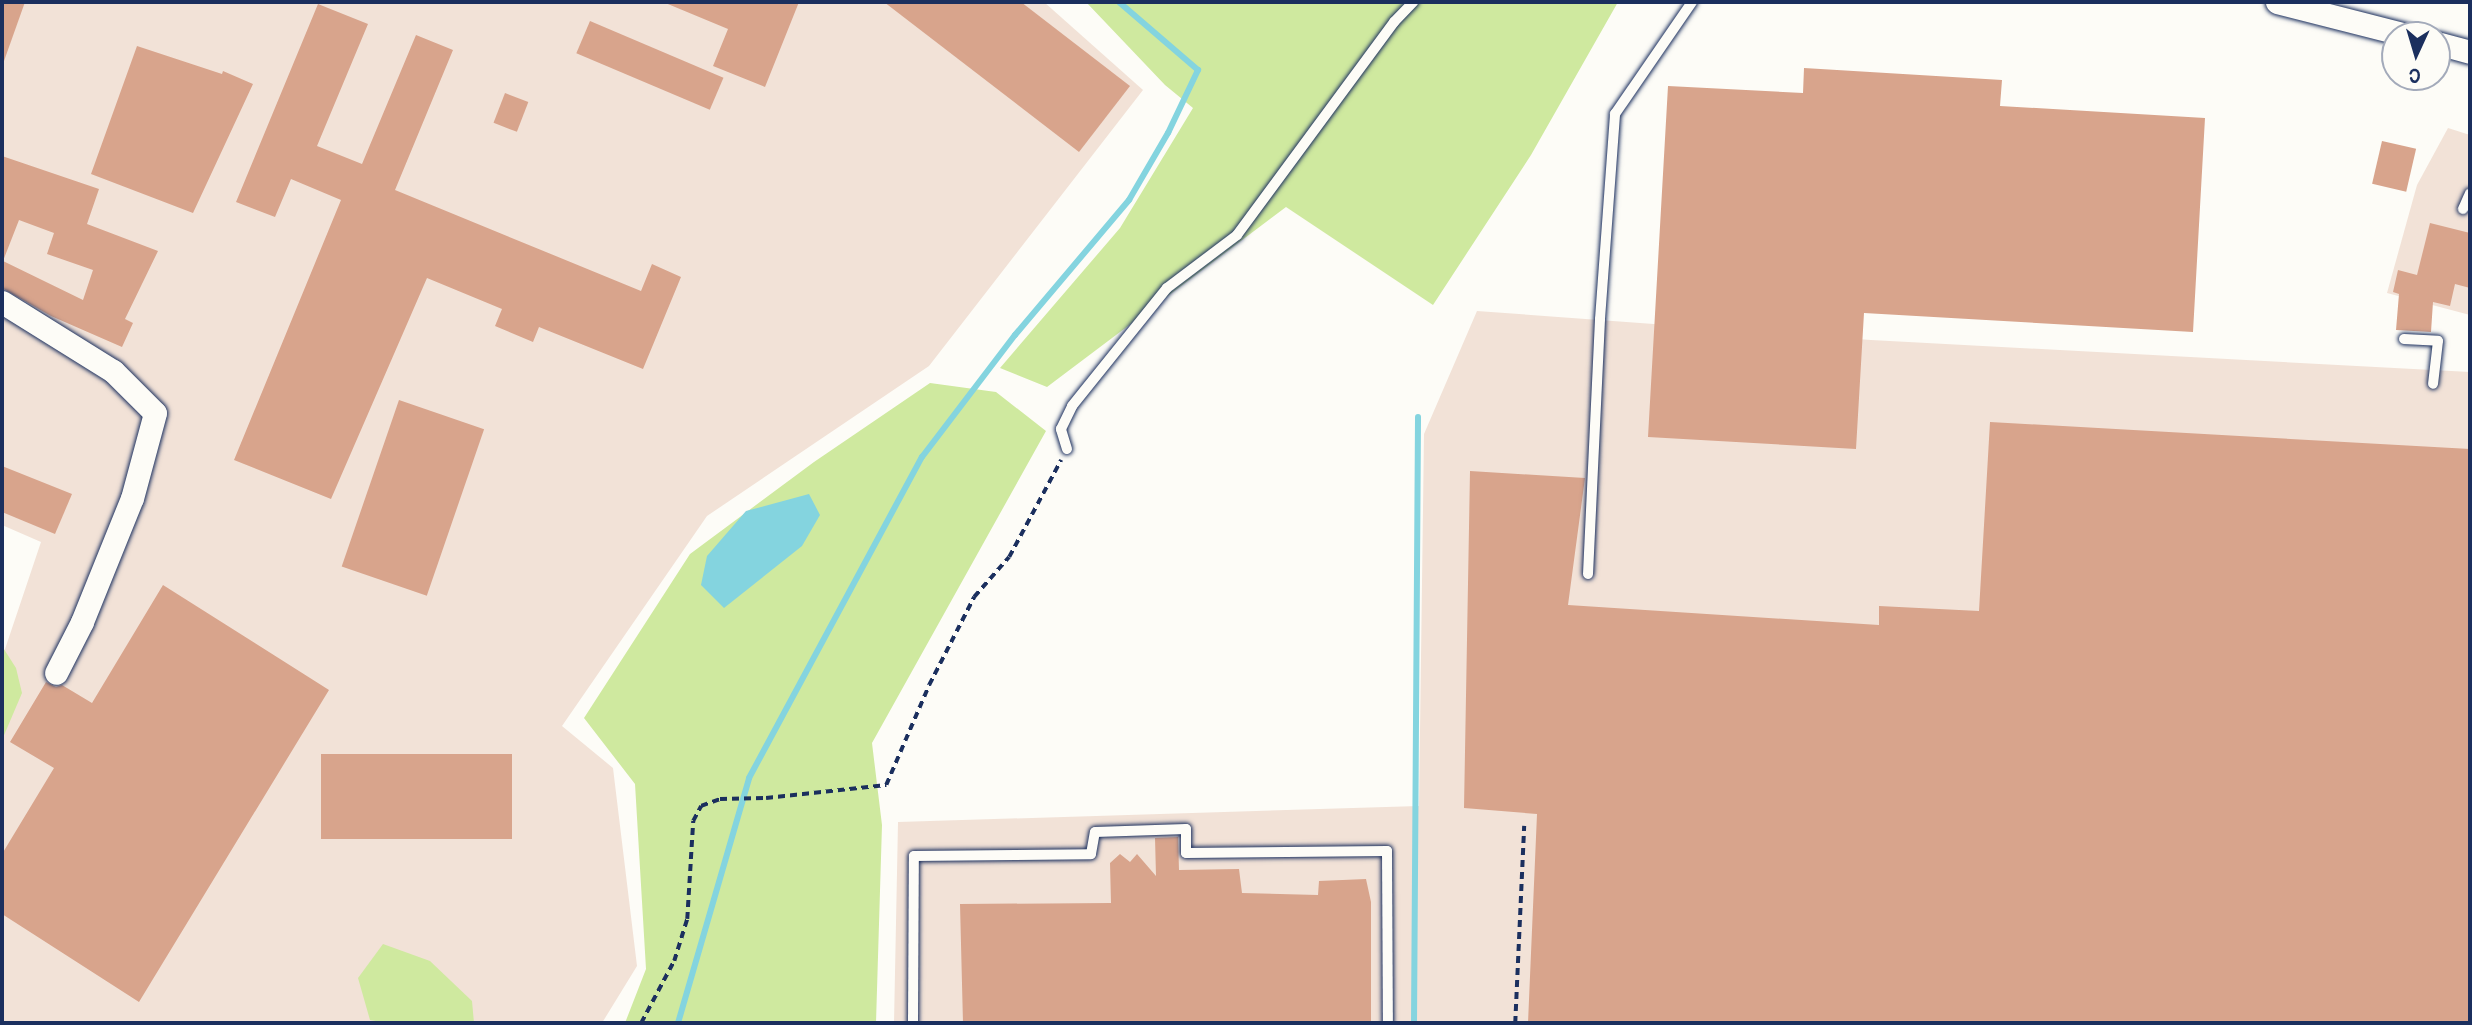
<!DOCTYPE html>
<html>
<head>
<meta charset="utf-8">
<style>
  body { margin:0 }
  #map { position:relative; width:2472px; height:1025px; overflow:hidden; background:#fdfcf7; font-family:Pangolin,sans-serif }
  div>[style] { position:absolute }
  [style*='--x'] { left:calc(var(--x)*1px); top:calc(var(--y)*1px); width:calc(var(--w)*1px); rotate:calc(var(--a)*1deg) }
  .built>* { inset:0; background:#f2e2d7 }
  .green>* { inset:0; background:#cfe99f }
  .water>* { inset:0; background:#84d4df }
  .stream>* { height:6px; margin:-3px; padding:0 3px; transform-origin:3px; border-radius:3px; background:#84d4df }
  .building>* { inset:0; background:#d8a48c; transform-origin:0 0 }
  .path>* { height:3.5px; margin-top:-1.75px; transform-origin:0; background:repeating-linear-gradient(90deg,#1b2f5e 0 7px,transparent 0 12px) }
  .roads { filter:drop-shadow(0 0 2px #1b2f5e) drop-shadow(0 0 2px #1b2f5e) }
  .service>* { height:10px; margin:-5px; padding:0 5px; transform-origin:5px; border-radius:5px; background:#fdfcf7 }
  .minor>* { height:23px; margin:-11.5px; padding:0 11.5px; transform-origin:11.5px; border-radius:11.5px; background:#fdfcf7 }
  span { translate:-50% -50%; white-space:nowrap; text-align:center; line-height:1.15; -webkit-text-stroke:7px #fdfcf7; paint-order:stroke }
  .frame { position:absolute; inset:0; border:4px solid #1b2f5e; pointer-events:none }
  .north { position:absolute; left:2381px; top:21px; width:70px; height:70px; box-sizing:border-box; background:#fdfcf7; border:2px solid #a3aaba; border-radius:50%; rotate:184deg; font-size:19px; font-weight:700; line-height:28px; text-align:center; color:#1b2f5e }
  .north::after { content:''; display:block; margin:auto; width:24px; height:32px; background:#1b2f5e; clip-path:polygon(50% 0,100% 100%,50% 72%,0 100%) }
</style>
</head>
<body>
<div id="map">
  <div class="built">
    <i style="clip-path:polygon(2px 2px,1044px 2px,1143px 90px,929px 366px,707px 516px,562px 726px,613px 768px,637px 966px,602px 1023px,2px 1023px,2px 658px,41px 542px,2px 525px)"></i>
    <i style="clip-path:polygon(2448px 128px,2470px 135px,2470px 315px,2387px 293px,2417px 185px)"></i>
    <i style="clip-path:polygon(1477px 311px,1871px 340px,2470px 372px,2470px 1023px,894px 1023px,898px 822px,1419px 806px,1424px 434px)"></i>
  </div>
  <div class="green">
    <i style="clip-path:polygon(1086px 2px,1618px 2px,1531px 155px,1433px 305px,1286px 207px,1047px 387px,1000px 368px,1120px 228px,1193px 108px,1165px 85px)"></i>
    <i style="clip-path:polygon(930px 383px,996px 392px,1046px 431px,872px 743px,882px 825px,876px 1023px,625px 1023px,646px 969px,635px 784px,584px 718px,690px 554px,814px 462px)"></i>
    <i style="clip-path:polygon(2px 646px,16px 668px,22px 693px,2px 740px)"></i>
    <i style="clip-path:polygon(383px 944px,430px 961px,472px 1001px,474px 1023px,387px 1023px,370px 1020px,358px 978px)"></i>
  </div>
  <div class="water">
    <i style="clip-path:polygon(809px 494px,820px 515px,802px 546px,724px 608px,701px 585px,707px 556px,746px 511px)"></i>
  </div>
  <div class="stream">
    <i style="--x:678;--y:1023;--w:255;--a:-73.8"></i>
    <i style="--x:749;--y:778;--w:365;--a:-61.7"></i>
    <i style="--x:922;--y:457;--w:153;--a:-52.7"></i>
    <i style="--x:1015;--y:335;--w:177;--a:-49.8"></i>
    <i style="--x:1129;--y:200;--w:78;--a:-59.8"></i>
    <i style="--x:1168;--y:133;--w:70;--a:-64.5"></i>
    <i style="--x:1198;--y:70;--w:104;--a:-139.3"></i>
    <i style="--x:1414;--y:1023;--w:606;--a:-89.62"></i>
  </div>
  <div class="building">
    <i style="clip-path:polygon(2px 2px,25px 2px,4px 61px,2px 61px)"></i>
    <i style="clip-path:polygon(663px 2px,799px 2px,765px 87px,713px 66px,728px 29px)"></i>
    <i style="clip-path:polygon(884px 2px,1021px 2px,1130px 86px,1079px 152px)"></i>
    <i style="clip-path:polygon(318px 4px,368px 24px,317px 146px,362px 164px,416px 35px,453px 50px,395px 190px,641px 291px,652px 264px,681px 277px,643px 369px,539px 327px,533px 342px,495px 326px,502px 309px,427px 278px,331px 499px,234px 460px,341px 200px,291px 179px,275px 217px,236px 202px)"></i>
    <i style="left:590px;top:21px;width:145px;height:35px;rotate:23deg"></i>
    <i style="clip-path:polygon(137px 46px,222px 74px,223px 71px,253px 84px,193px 213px,91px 174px)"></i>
    <i style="clip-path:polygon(1804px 68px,2002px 80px,2000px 106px,2205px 118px,2193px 332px,1864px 313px,1856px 449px,1648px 437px,1668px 86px,1803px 93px)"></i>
    <i style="left:505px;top:93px;width:25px;height:32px;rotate:21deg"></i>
    <i style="left:2382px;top:141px;width:35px;height:44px;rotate:13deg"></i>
    <i style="clip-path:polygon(evenodd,2px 156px,99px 189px,87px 224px,158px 251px,125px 319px,133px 323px,122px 347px,51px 316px,2px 288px,2px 156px,19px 220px,54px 233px,47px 254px,93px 270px,83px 300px,3px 261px,19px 220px)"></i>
    <i style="clip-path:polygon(2430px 223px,2470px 233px,2470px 288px,2455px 284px,2450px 306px,2433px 302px,2431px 332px,2396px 330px,2399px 294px,2393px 292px,2398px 270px,2417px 275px)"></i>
    <i style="left:399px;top:400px;width:90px;height:176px;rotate:19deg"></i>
    <i style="clip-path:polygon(1990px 422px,2470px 449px,2470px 1023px,1528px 1023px,1537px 814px,1464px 808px,1470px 471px,1585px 478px,1568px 605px,1879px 625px,1879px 606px,1979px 611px)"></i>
    <i style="clip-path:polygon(2px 466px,72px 494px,55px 534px,2px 512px)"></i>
    <i style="clip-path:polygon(163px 585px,329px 690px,139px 1002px,2px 914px,2px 854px,54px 768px,10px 742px,46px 682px,56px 687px,62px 685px,92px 703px)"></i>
    <i style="left:321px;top:754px;width:191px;height:85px"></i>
    <i style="clip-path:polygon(1178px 837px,1179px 870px,1239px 869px,1242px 893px,1318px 895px,1319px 881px,1366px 879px,1371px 902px,1371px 1023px,963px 1023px,960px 904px,1111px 903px,1110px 863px,1120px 854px,1130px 862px,1137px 854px,1156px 876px,1155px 838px)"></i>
  </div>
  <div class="path">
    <i style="--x:641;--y:1023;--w:70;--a:-62"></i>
    <i style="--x:674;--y:961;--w:44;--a:-72.8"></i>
    <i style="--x:687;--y:919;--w:98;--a:-86.5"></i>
    <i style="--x:693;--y:821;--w:17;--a:-62"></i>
    <i style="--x:701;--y:806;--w:20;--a:-20"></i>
    <i style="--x:720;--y:799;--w:46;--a:-1.2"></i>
    <i style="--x:766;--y:798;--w:121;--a:-6.2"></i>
    <i style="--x:886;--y:785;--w:109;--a:-66.7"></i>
    <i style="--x:929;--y:685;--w:99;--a:-62.9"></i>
    <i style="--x:974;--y:597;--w:53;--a:-48.8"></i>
    <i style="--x:1009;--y:557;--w:110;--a:-61.8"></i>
    <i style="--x:1515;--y:1023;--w:197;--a:-87.4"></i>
  </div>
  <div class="roads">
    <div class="service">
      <i style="--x:2463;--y:209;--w:17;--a:-66"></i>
      <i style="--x:2404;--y:339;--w:34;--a:3"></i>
      <i style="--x:2438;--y:341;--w:43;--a:96.6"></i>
      <i style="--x:1067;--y:449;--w:21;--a:-107"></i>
      <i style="--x:1061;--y:429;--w:25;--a:-64"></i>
      <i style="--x:1072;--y:406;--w:151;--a:-51.2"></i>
      <i style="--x:1167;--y:288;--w:88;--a:-37.1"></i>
      <i style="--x:1237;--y:235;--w:265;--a:-53.6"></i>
      <i style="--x:1394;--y:22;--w:28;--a:-46"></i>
      <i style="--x:1588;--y:574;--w:255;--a:-87.3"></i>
      <i style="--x:1600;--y:319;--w:206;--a:-85.8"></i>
      <i style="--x:1615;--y:114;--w:136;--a:-55.5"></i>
      <i style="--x:913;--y:1023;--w:167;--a:-89.7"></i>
      <i style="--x:914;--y:856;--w:177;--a:-0.6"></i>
      <i style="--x:1091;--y:854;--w:22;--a:-80"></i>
      <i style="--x:1095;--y:832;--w:91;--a:-1.9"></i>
      <i style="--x:1186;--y:829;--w:24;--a:90"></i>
      <i style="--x:1186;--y:853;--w:201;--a:-0.6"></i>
      <i style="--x:1387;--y:851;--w:172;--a:89.7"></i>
    </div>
    <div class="minor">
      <i style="--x:2277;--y:2;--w:133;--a:14.3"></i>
      <i style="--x:2437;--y:43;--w:34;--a:15"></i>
      <i style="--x:2;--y:302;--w:131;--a:31.9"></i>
      <i style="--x:113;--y:371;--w:59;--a:45"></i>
      <i style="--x:155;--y:413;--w:88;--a:105.1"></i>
      <i style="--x:132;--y:498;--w:134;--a:112"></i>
      <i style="--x:82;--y:622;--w:57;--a:117"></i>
    </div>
  </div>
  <div class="frame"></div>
  <div class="north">С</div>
</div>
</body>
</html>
